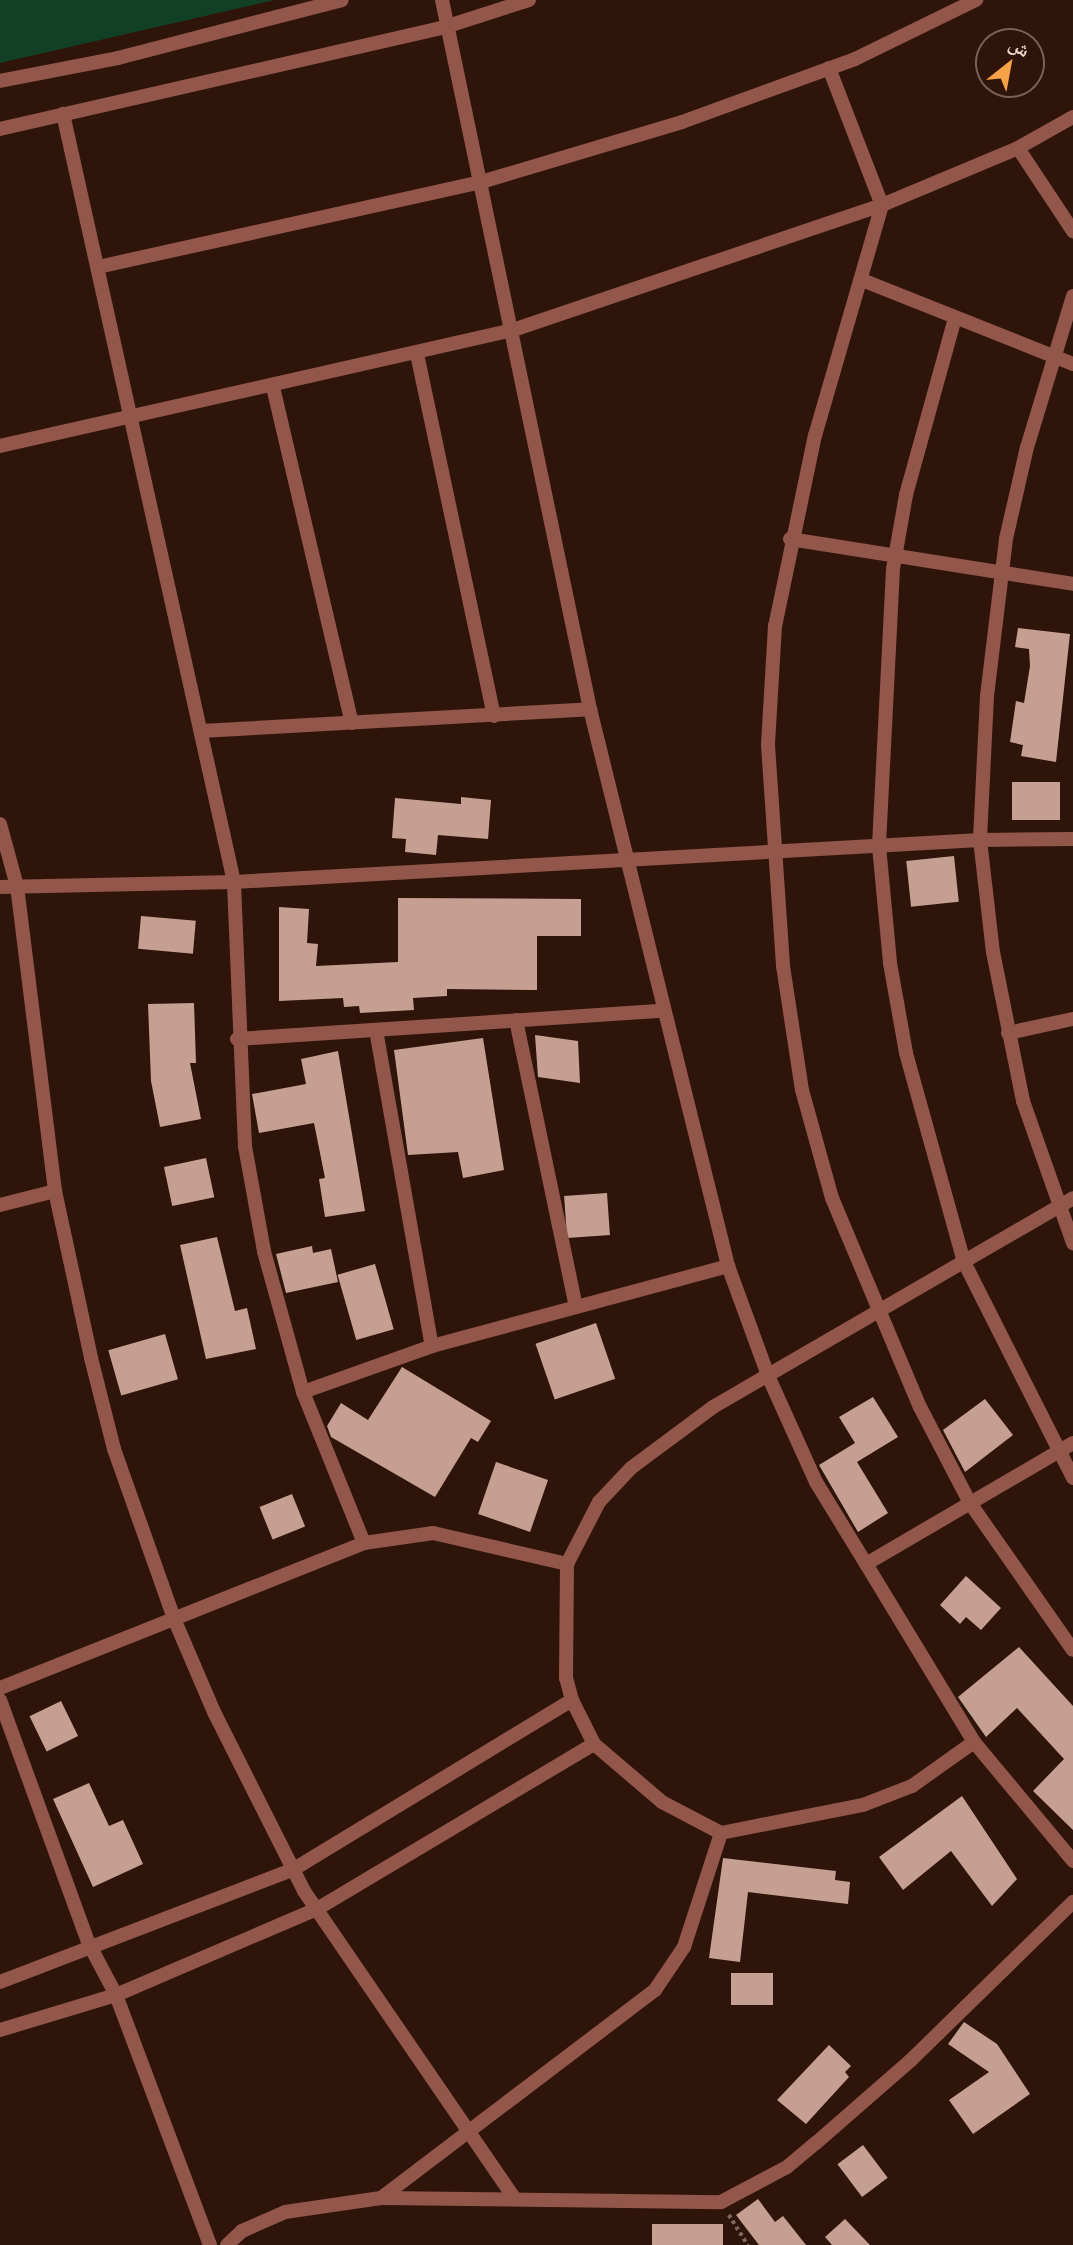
<!DOCTYPE html>
<html>
<head>
<meta charset="utf-8">
<style>
  body { margin:0 }
  #map { position:relative; width:1073px; height:2245px; overflow:hidden; background:#2f1409; font-family:Quicksand,"Noto Naskh Arabic",sans-serif }
  div>[style] { position:absolute }
  [style*='--x'] { left:calc(var(--x)*1px); top:calc(var(--y)*1px); width:calc(var(--w)*1px); rotate:calc(var(--a)*1deg) }
  .green>* { inset:0; background:#124026 }
  .building>* { inset:0; background:#c5a092; transform-origin:0 0 }
  .path>* { height:3.5px; margin-top:-1.75px; transform-origin:0; background:repeating-linear-gradient(90deg,#7f675e 0 3.5px,transparent 0 7px) }
  .minor>* { height:14px; margin:-7px; padding:0 7px; transform-origin:7px; border-radius:7px; background:#92564a }
  span { translate:-50% -50%; white-space:nowrap; text-align:center; line-height:1.15; -webkit-text-stroke:7px #2f1409; paint-order:stroke }
  .north { position:absolute; left:975px; top:28px; width:70px; height:70px; box-sizing:border-box; background:#2f1409; border:2px solid #796158; border-radius:50%; rotate:31deg; font-size:19px; font-weight:700; line-height:28px; text-align:center; color:#e9d5ce }
  .north::after { content:''; display:block; margin:auto; width:24px; height:32px; background:#f7a148; clip-path:polygon(50% 0,100% 100%,50% 72%,0 100%) }
</style>
</head>
<body>
<div id="map">
  <div class="green">
    <i style="clip-path:polygon(0 0,275px 0,0 63px)"></i>
  </div>
  <div class="building">
    <i style="clip-path:polygon(1018px 628px,1070px 634px,1056px 762px,1021px 756px,1023px 745px,1010px 742px,1016px 701px,1024px 703px,1030px 666px,1029px 649px,1015px 647px)"></i>
    <i style="left:1012px;top:782px;width:48px;height:38px"></i>
    <i style="clip-path:polygon(461px 797px,491px 800px,488px 839px,438px 835px,436px 855px,405px 852px,406px 839px,392px 838px,395px 798px,461px 804px)"></i>
    <i style="left:954px;top:856px;width:46px;height:48px;rotate:84deg"></i>
    <i style="clip-path:polygon(398px 898px,581px 899px,581px 936px,537px 936px,537px 990px,447px 989px,447px 996px,413px 998px,414px 1010px,360px 1013px,359px 1006px,344px 1007px,343px 998px,279px 1001px,279px 907px,309px 909px,307px 943px,318px 944px,316px 966px,398px 962px)"></i>
    <i style="left:141px;top:916px;width:55px;height:33px;rotate:5deg"></i>
    <i style="clip-path:polygon(194px 1003px,196px 1063px,190px 1063px,201px 1119px,160px 1127px,151px 1081px,148px 1004px)"></i>
    <i style="clip-path:polygon(535px 1035px,578px 1041px,580px 1083px,538px 1077px)"></i>
    <i style="clip-path:polygon(483px 1038px,504px 1170px,463px 1178px,458px 1152px,408px 1155px,394px 1050px)"></i>
    <i style="clip-path:polygon(338px 1051px,365px 1211px,325px 1217px,319px 1179px,325px 1178px,314px 1123px,259px 1133px,252px 1094px,306px 1084px,301px 1059px)"></i>
    <i style="left:206px;top:1158px;width:40px;height:43px;rotate:78deg"></i>
    <i style="left:607px;top:1193px;width:42px;height:43px;rotate:86deg"></i>
    <i style="clip-path:polygon(217px 1237px,235px 1311px,247px 1308px,256px 1349px,206px 1359px,180px 1245px)"></i>
    <i style="clip-path:polygon(312px 1246px,313px 1253px,331px 1249px,338px 1282px,286px 1293px,276px 1254px)"></i>
    <i style="left:375px;top:1264px;width:68px;height:39px;rotate:74deg"></i>
    <i style="left:596px;top:1323px;width:59px;height:64px;rotate:71deg"></i>
    <i style="left:165px;top:1334px;width:47px;height:59px;rotate:74deg"></i>
    <i style="clip-path:polygon(402px 1367px,491px 1421px,478px 1442px,471px 1438px,435px 1497px,331px 1437px,327px 1426px,341px 1403px,368px 1420px)"></i>
    <i style="clip-path:polygon(873px 1397px,898px 1437px,857px 1462px,888px 1513px,858px 1532px,819px 1465px,855px 1443px,839px 1417px)"></i>
    <i style="clip-path:polygon(985px 1399px,1013px 1435px,965px 1472px,943px 1430px)"></i>
    <i style="left:496px;top:1462px;width:55px;height:55px;rotate:19deg"></i>
    <i style="left:292px;top:1494px;width:35px;height:35px;rotate:68deg"></i>
    <i style="clip-path:polygon(966px 1576px,1001px 1608px,981px 1630px,966px 1617px,960px 1624px,940px 1605px)"></i>
    <i style="clip-path:polygon(1019px 1647px,1073px 1706px,1073px 1830px,1033px 1791px,1064px 1759px,1017px 1708px,986px 1737px,958px 1697px)"></i>
    <i style="left:61px;top:1701px;width:39px;height:35px;rotate:64deg"></i>
    <i style="clip-path:polygon(89px 1783px,109px 1826px,123px 1820px,143px 1864px,93px 1887px,53px 1799px)"></i>
    <i style="clip-path:polygon(962px 1796px,1017px 1879px,992px 1906px,951px 1851px,903px 1890px,879px 1857px)"></i>
    <i style="clip-path:polygon(723px 1858px,836px 1871px,835px 1880px,850px 1882px,848px 1904px,748px 1892px,740px 1962px,709px 1958px)"></i>
    <i style="left:731px;top:1973px;width:42px;height:32px"></i>
    <i style="clip-path:polygon(964px 2022px,997px 2044px,1030px 2094px,973px 2134px,949px 2100px,989px 2072px,948px 2044px)"></i>
    <i style="clip-path:polygon(829px 2045px,851px 2066px,845px 2072px,849px 2077px,806px 2124px,777px 2100px)"></i>
    <i style="left:863px;top:2145px;width:41px;height:32px;rotate:53deg"></i>
    <i style="clip-path:polygon(758px 2199px,775px 2222px,783px 2216px,806px 2245px,759px 2245px,736px 2215px)"></i>
    <i style="clip-path:polygon(845px 2219px,870px 2245px,832px 2245px,825px 2237px)"></i>
    <i style="left:652px;top:2224px;width:71px;height:21px"></i>
  </div>
  <div class="path">
    <i style="--x:729;--y:2215;--w:36;--a:58"></i>
  </div>
  <div class="minor">
    <i style="--x:442;--y:0;--w:724;--a:78.21"></i>
    <i style="--x:590;--y:709;--w:574;--a:76.08"></i>
    <i style="--x:728;--y:1266;--w:119;--a:69.9"></i>
    <i style="--x:769;--y:1378;--w:114;--a:65.7"></i>
    <i style="--x:816;--y:1482;--w:96;--a:58.6"></i>
    <i style="--x:829;--y:68;--w:147;--a:68.9"></i>
    <i style="--x:882;--y:205;--w:240;--a:106.2"></i>
    <i style="--x:815;--y:435;--w:195;--a:101.8"></i>
    <i style="--x:775;--y:626;--w:119;--a:93.4"></i>
    <i style="--x:768;--y:745;--w:222;--a:86.1"></i>
    <i style="--x:783;--y:966;--w:125;--a:81.3"></i>
    <i style="--x:802;--y:1090;--w:112;--a:74.5"></i>
    <i style="--x:832;--y:1198;--w:227;--a:67.2"></i>
    <i style="--x:920;--y:1407;--w:108;--a:62.5"></i>
    <i style="--x:970;--y:1503;--w:179;--a:55"></i>
    <i style="--x:0;--y:81;--w:120;--a:-11"></i>
    <i style="--x:118;--y:58;--w:231;--a:-14.5"></i>
    <i style="--x:0;--y:129;--w:460;--a:-12.9"></i>
    <i style="--x:448;--y:26;--w:85;--a:-17.8"></i>
    <i style="--x:1018;--y:148;--w:100;--a:56.5"></i>
    <i style="--x:98;--y:267;--w:392;--a:-12.5"></i>
    <i style="--x:481;--y:182;--w:210;--a:-16.6"></i>
    <i style="--x:682;--y:122;--w:184;--a:-20"></i>
    <i style="--x:855;--y:59;--w:135;--a:-26"></i>
    <i style="--x:862;--y:280;--w:227;--a:21.7"></i>
    <i style="--x:1073;--y:296;--w:158;--a:106.9"></i>
    <i style="--x:1027;--y:447;--w:94;--a:102.9"></i>
    <i style="--x:1006;--y:539;--w:158;--a:96.9"></i>
    <i style="--x:987;--y:696;--w:144;--a:92.8"></i>
    <i style="--x:980;--y:840;--w:113;--a:83.4"></i>
    <i style="--x:993;--y:952;--w:152;--a:78.6"></i>
    <i style="--x:1023;--y:1101;--w:151;--a:70.6"></i>
    <i style="--x:955;--y:318;--w:184;--a:105.5"></i>
    <i style="--x:906;--y:495;--w:75;--a:100"></i>
    <i style="--x:893;--y:569;--w:277;--a:92.9"></i>
    <i style="--x:879;--y:846;--w:118;--a:84.6"></i>
    <i style="--x:890;--y:963;--w:91;--a:79.9"></i>
    <i style="--x:906;--y:1053;--w:217;--a:74.5"></i>
    <i style="--x:964;--y:1262;--w:242;--a:63.2"></i>
    <i style="--x:417;--y:354;--w:370;--a:78"></i>
    <i style="--x:273;--y:387;--w:345;--a:76.8"></i>
    <i style="--x:0;--y:446;--w:526;--a:-12.74"></i>
    <i style="--x:513;--y:330;--w:390;--a:-18.7"></i>
    <i style="--x:882;--y:205;--w:147;--a:-22.7"></i>
    <i style="--x:1018;--y:148;--w:63;--a:-29.4"></i>
    <i style="--x:790;--y:539;--w:287;--a:9"></i>
    <i style="--x:201;--y:731;--w:390;--a:-3.2"></i>
    <i style="--x:0;--y:824;--w:64;--a:74.7"></i>
    <i style="--x:17;--y:886;--w:307;--a:82.9"></i>
    <i style="--x:55;--y:1191;--w:171;--a:77.8"></i>
    <i style="--x:91;--y:1358;--w:94;--a:75.8"></i>
    <i style="--x:114;--y:1449;--w:182;--a:70.5"></i>
    <i style="--x:175;--y:1621;--w:99;--a:66.8"></i>
    <i style="--x:214;--y:1712;--w:200;--a:63.3"></i>
    <i style="--x:304;--y:1891;--w:373;--a:55.6"></i>
    <i style="--x:0;--y:887;--w:234;--a:-1.2"></i>
    <i style="--x:234;--y:882;--w:747;--a:-3.22"></i>
    <i style="--x:980;--y:840;--w:93;--a:-0.6"></i>
    <i style="--x:516;--y:1020;--w:293;--a:78.2"></i>
    <i style="--x:376;--y:1030;--w:321;--a:80"></i>
    <i style="--x:1008;--y:1033;--w:66;--a:-12.2"></i>
    <i style="--x:237;--y:1039;--w:425;--a:-3.8"></i>
    <i style="--x:0;--y:1205;--w:57;--a:-14.3"></i>
    <i style="--x:303;--y:1392;--w:137;--a:-19.6"></i>
    <i style="--x:432;--y:1346;--w:307;--a:-15.1"></i>
    <i style="--x:364;--y:1543;--w:70;--a:-8.2"></i>
    <i style="--x:433;--y:1533;--w:138;--a:13"></i>
    <i style="--x:0;--y:1688;--w:392;--a:-21.7"></i>
    <i style="--x:364;--y:1543;--w:163;--a:-112"></i>
    <i style="--x:303;--y:1392;--w:146;--a:-105.5"></i>
    <i style="--x:264;--y:1251;--w:107;--a:-100.3"></i>
    <i style="--x:245;--y:1146;--w:264;--a:-92.4"></i>
    <i style="--x:234;--y:882;--w:787;--a:-102.55"></i>
    <i style="--x:0;--y:1700;--w:260;--a:70"></i>
    <i style="--x:89;--y:1944;--w:58;--a:62.1"></i>
    <i style="--x:116;--y:1995;--w:267;--a:69.4"></i>
    <i style="--x:974;--y:1742;--w:208;--a:-121.2"></i>
    <i style="--x:866;--y:1564;--w:240;--a:-30.3"></i>
    <i style="--x:721;--y:1833;--w:67;--a:-152.3"></i>
    <i style="--x:662;--y:1802;--w:89;--a:-139.5"></i>
    <i style="--x:594;--y:1744;--w:49;--a:-116.6"></i>
    <i style="--x:572;--y:1700;--w:23;--a:-105"></i>
    <i style="--x:566;--y:1678;--w:114;--a:-89.5"></i>
    <i style="--x:567;--y:1564;--w:70;--a:-62.7"></i>
    <i style="--x:599;--y:1502;--w:47;--a:-46.7"></i>
    <i style="--x:631;--y:1468;--w:102;--a:-36.6"></i>
    <i style="--x:713;--y:1407;--w:416;--a:-30.1"></i>
    <i style="--x:0;--y:1982;--w:315;--a:-21"></i>
    <i style="--x:294;--y:1869;--w:325;--a:-31.3"></i>
    <i style="--x:0;--y:2030;--w:121;--a:-16.8"></i>
    <i style="--x:116;--y:1995;--w:219;--a:-23.2"></i>
    <i style="--x:317;--y:1909;--w:322;--a:-30.8"></i>
    <i style="--x:381;--y:2198;--w:344;--a:-37.2"></i>
    <i style="--x:655;--y:1990;--w:52;--a:-56"></i>
    <i style="--x:684;--y:1947;--w:120;--a:-72"></i>
    <i style="--x:721;--y:1833;--w:145;--a:-11.2"></i>
    <i style="--x:863;--y:1805;--w:53;--a:-21.2"></i>
    <i style="--x:912;--y:1786;--w:76;--a:-35.4"></i>
    <i style="--x:974;--y:1742;--w:155;--a:50.2"></i>
    <i style="--x:227;--y:2245;--w:21;--a:-43"></i>
    <i style="--x:242;--y:2231;--w:47;--a:-23.8"></i>
    <i style="--x:285;--y:2212;--w:97;--a:-8.3"></i>
    <i style="--x:381;--y:2198;--w:340;--a:0.7"></i>
    <i style="--x:721;--y:2202;--w:75;--a:-27.9"></i>
    <i style="--x:787;--y:2167;--w:38;--a:-40"></i>
    <i style="--x:816;--y:2143;--w:125;--a:-41.1"></i>
    <i style="--x:910;--y:2061;--w:228;--a:-44.3"></i>
  </div>
  <div class="north">ش</div>
</div>
</body>
</html>
